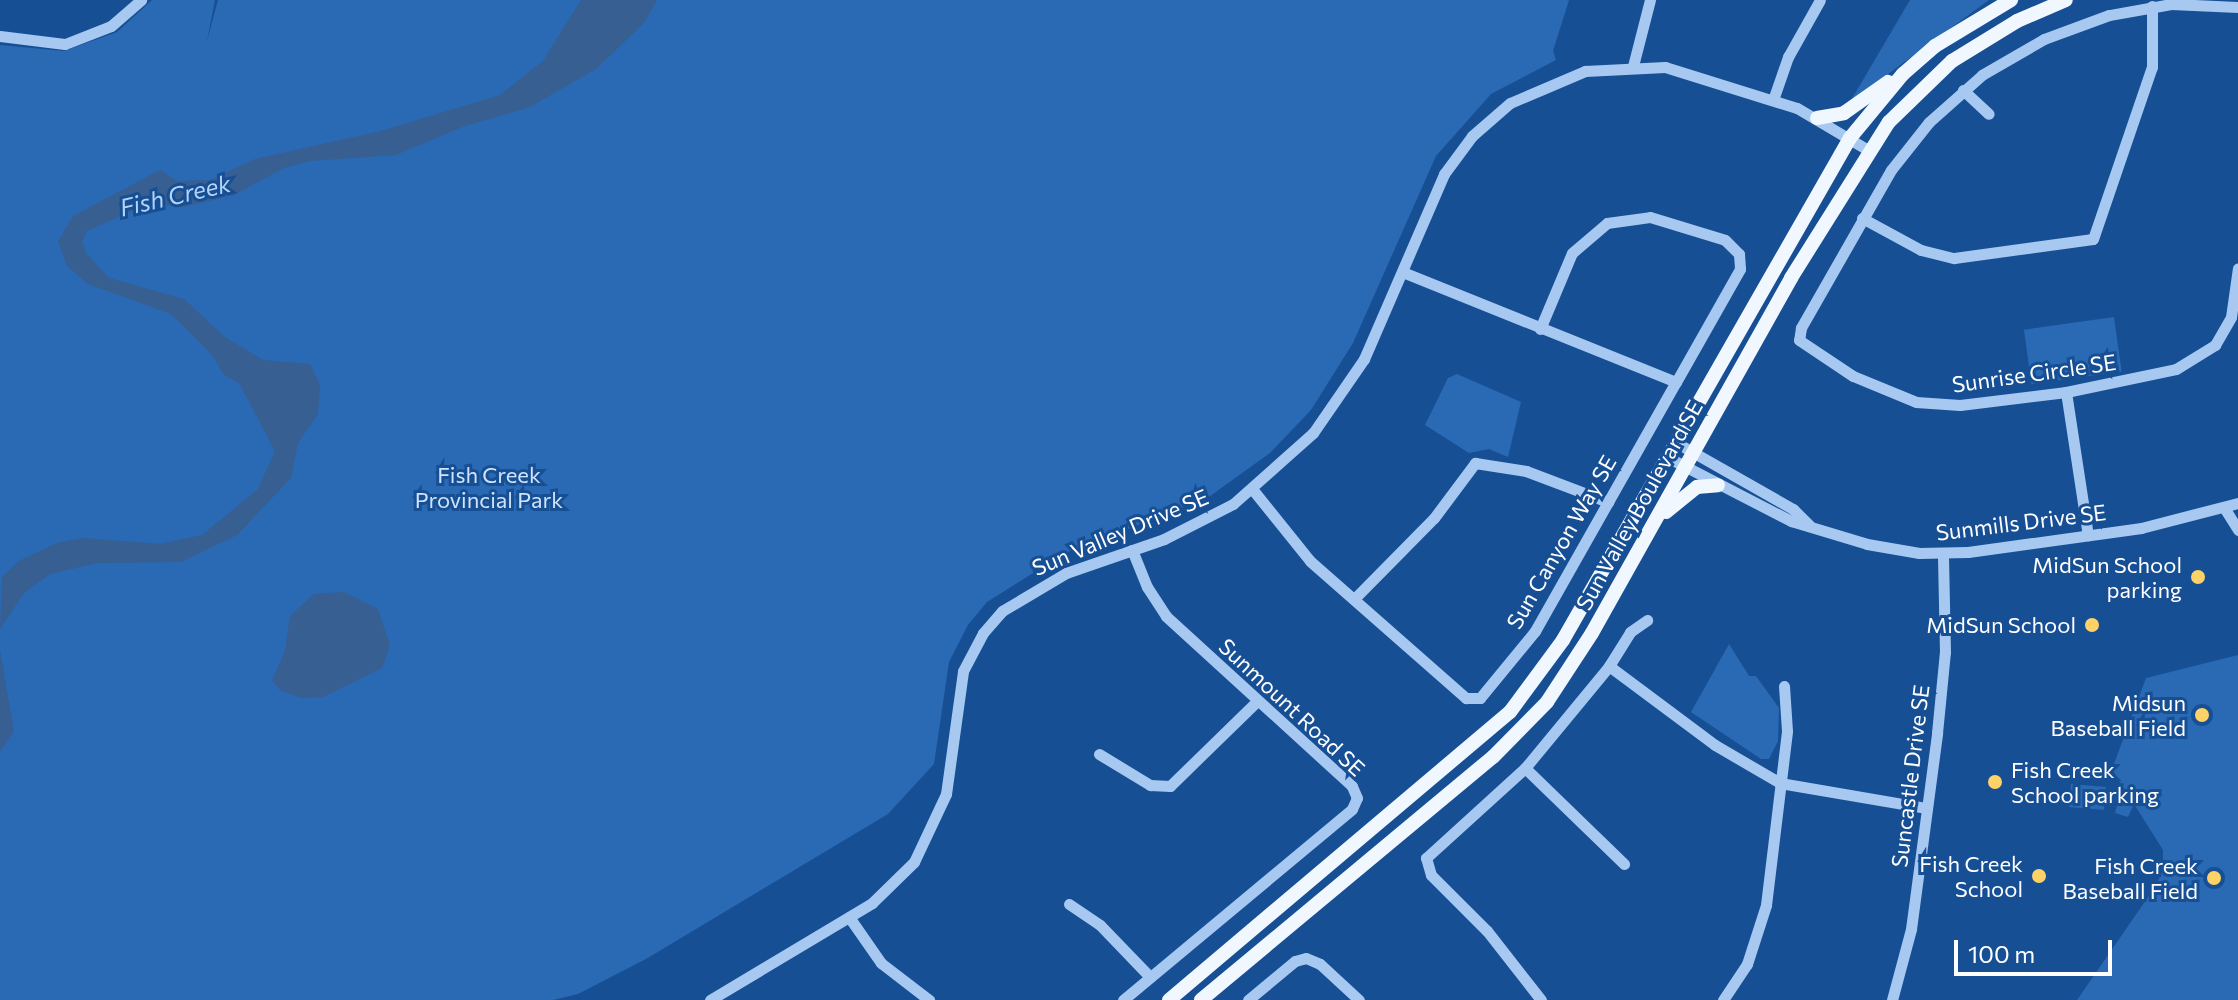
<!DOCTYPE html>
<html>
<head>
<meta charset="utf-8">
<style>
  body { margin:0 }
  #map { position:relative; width:2238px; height:1000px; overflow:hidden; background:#174f95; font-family:Commissioner,sans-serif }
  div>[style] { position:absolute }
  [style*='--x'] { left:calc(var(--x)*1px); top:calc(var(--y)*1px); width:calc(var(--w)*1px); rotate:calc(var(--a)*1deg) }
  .green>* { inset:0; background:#2a69b3; transform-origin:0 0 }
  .water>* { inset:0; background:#375f92 }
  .minor>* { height:11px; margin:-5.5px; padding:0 5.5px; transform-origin:5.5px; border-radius:5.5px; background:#a7c9f1 }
  .major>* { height:14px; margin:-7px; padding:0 7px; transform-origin:7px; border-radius:7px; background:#f1f7ff }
  .dots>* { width:22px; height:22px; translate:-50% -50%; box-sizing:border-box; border:4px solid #174f95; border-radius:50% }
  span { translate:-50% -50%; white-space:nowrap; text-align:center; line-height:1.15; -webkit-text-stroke:6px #174f95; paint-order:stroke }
  .street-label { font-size:22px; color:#fff }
  .park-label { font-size:22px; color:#cfe3fc }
  .poi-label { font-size:22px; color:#fff }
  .right { translate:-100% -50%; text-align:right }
  .left { translate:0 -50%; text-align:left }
  .water-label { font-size:24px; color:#b4d3f8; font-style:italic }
  .scale { position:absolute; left:1954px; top:940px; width:158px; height:36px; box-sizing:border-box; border:4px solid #fff; border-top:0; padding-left:10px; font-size:24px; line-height:28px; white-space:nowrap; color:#fff; -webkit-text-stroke:6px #174f95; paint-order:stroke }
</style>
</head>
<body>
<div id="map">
  <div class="green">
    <i style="clip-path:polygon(152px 0,215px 0,207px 41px,218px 0,1569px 0,1553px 51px,1556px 60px,1491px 94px,1436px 156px,1353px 343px,1311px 410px,1270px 453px,1206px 499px,1065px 553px,987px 602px,968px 625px,949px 662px,934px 764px,888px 814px,646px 959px,578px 994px,553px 1000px,0 1000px,0 45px,64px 51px,117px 32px)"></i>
    <i style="clip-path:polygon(1910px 0,1989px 0,1850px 102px)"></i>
    <i style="left:2114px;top:317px;width:55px;height:91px;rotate:82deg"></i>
    <i style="clip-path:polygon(1457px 374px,1521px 402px,1508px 457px,1489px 449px,1469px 453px,1425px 425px,1448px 378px)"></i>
    <i style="clip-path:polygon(1729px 644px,1749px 676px,1756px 676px,1779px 708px,1778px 741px,1769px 759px,1761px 759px,1691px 712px)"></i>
    <i style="clip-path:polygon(2238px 655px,2238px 1000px,2077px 1000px,2157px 884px,2163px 868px,2163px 850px,2134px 804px,2128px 817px,2115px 813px,2119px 798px,2131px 800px,2112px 769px,2146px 678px)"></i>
    <i style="left:2071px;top:784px;width:35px;height:23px;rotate:5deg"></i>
  </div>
  <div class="water">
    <i style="clip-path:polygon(581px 0,657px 0,644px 23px,596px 69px,530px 107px,462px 127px,396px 155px,310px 161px,284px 168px,234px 195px,184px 207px,148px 204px,87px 231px,82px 241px,86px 253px,109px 278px,184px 299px,225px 337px,263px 360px,310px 364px,320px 385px,318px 414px,298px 443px,291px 478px,237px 535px,181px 562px,98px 563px,50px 574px,24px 593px,0 629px,2px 577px,19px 561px,57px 543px,83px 538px,160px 544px,202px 535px,258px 489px,275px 451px,239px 383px,224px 375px,212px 355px,171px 314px,88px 284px,67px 266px,58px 241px,73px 216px,160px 170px,177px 181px,211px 180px,255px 159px,381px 131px,500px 95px,543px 61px)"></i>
    <i style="clip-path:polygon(344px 592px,378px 609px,390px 645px,382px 668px,323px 697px,301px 698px,280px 690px,272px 680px,285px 651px,290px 616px,314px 594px)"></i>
    <i style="clip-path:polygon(0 650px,14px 732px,0 751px)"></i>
  </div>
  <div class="minor">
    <i style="--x:2238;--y:7;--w:67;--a:-177.4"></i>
    <i style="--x:2171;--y:4;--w:63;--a:169.9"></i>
    <i style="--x:2109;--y:15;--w:69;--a:159.7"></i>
    <i style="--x:2044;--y:39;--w:72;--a:149.9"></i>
    <i style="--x:1982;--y:75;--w:71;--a:138.4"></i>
    <i style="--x:1929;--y:122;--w:61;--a:128.4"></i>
    <i style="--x:1891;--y:170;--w:182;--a:119.7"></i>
    <i style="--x:1801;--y:328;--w:12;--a:99"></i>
    <i style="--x:1799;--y:340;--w:65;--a:33.7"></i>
    <i style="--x:1853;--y:376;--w:68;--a:22.4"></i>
    <i style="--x:1916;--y:402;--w:44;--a:3.9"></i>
    <i style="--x:1960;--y:405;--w:107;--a:-7"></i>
    <i style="--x:2066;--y:392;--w:112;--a:-11.8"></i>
    <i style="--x:2176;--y:369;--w:46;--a:-31.6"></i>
    <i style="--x:2215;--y:345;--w:32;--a:-60"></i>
    <i style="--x:2231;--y:317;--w:49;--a:-81.9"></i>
    <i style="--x:0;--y:36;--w:65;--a:7"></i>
    <i style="--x:65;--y:44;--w:49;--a:-21.4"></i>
    <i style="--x:111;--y:26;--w:40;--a:-41"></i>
    <i style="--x:1633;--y:66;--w:68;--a:-75.6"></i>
    <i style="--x:1963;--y:90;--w:35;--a:43"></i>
    <i style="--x:1773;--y:100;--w:46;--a:-70.8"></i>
    <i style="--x:1788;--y:57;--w:65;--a:-60.7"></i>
    <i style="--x:1862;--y:218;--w:67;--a:28.5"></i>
    <i style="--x:1921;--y:250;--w:34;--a:14"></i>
    <i style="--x:1954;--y:258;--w:140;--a:-7.8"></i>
    <i style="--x:2093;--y:239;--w:182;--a:-71.1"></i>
    <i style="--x:2152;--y:67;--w:61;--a:-90"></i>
    <i style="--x:1540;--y:329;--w:82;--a:-67.2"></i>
    <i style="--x:1572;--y:253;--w:46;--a:-40.6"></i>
    <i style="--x:1607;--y:223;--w:43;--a:-7.9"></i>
    <i style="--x:1650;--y:217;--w:78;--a:17"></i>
    <i style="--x:1725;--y:240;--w:20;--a:45"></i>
    <i style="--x:1739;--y:254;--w:15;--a:86"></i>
    <i style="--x:1740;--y:269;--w:130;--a:119.5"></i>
    <i style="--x:2066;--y:392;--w:145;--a:81.3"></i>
    <i style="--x:1675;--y:442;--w:136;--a:29.6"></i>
    <i style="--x:1793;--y:509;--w:23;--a:45"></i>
    <i style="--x:1667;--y:457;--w:140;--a:27.3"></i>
    <i style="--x:1791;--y:521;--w:79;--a:16.8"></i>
    <i style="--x:1867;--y:544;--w:53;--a:9.8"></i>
    <i style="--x:1919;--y:553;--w:49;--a:-1.2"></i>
    <i style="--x:1968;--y:552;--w:175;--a:-7.9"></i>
    <i style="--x:2141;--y:528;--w:100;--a:-14.5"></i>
    <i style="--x:1253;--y:490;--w:91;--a:51.2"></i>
    <i style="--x:1310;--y:561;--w:208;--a:41.3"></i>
    <i style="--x:1466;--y:698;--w:14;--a:0"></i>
    <i style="--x:1480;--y:698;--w:87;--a:-50.6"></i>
    <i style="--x:1535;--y:631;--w:286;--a:-60.5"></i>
    <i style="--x:1676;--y:382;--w:295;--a:-158.1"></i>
    <i style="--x:2225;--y:509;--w:25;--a:58"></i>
    <i style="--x:1355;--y:598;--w:112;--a:-45.4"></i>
    <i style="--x:1434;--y:518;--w:69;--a:-53.3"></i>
    <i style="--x:1475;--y:463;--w:52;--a:8.9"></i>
    <i style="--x:1526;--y:471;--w:88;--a:20.7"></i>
    <i style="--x:1609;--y:666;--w:40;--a:-58"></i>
    <i style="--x:1630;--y:632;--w:21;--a:-35"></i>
    <i style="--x:1099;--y:754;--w:60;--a:31.3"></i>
    <i style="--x:1150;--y:785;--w:20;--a:3"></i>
    <i style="--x:1170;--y:786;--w:120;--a:-44.3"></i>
    <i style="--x:1525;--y:768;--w:138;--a:44.1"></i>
    <i style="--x:1069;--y:904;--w:37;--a:34"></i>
    <i style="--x:1100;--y:925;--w:72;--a:46.1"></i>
    <i style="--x:849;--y:917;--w:56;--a:55.2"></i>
    <i style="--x:881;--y:963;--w:61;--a:37.6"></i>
    <i style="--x:710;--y:1000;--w:189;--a:-30.9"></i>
    <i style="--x:872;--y:903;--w:59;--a:-44.3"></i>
    <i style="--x:914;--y:862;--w:75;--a:-64.8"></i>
    <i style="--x:946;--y:794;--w:124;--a:-82.1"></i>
    <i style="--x:963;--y:671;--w:43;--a:-62.2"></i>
    <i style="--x:983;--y:633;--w:29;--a:-49"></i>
    <i style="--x:1002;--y:611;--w:74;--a:-30.7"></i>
    <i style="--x:1066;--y:573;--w:104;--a:-19.1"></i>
    <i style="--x:1164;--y:539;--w:77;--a:-26.9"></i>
    <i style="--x:1233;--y:504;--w:107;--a:-41.6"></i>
    <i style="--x:1313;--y:433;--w:90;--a:-55.4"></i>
    <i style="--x:1364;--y:359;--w:202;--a:-66.6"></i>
    <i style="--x:1444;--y:174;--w:47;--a:-53.6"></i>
    <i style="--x:1472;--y:136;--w:50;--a:-41"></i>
    <i style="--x:1510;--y:103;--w:82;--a:-23.1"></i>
    <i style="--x:1585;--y:71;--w:80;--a:-2.9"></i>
    <i style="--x:1665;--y:67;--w:138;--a:17.3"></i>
    <i style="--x:1797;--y:108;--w:82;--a:30.6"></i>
    <i style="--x:1123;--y:1000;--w:298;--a:-39.8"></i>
    <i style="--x:1352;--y:809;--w:12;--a:-66"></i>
    <i style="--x:1357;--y:798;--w:13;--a:-113"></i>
    <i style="--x:1352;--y:786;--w:252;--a:-137.6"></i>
    <i style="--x:1166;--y:616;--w:35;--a:-123"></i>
    <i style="--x:1147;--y:587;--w:40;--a:-112"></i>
    <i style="--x:1248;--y:1000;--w:61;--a:-39.7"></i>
    <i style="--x:1295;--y:961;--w:11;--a:-15"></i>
    <i style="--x:1306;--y:958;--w:15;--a:23"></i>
    <i style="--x:1320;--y:964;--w:53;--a:42.7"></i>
    <i style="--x:1541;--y:1000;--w:88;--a:-128"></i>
    <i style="--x:1487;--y:931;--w:79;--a:-135"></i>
    <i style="--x:1431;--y:875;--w:18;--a:-106"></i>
    <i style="--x:1426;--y:858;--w:134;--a:-42.3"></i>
    <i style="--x:1525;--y:768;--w:132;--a:-50.5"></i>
    <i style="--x:1609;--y:666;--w:132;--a:36.7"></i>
    <i style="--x:1715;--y:745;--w:75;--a:30.3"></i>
    <i style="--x:1780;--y:783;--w:149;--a:9.7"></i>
    <i style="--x:1723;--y:1000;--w:43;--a:-56.3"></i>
    <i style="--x:1747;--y:964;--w:62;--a:-72.1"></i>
    <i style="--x:1766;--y:905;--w:175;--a:-83.1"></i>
    <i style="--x:1787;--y:731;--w:45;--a:-93.8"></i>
    <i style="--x:1892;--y:1000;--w:73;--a:-75"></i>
    <i style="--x:1911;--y:929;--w:198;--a:-82.4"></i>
    <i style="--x:1937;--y:733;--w:81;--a:-84.4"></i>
    <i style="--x:1945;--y:652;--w:98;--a:-91.2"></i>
  </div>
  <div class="major">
    <i style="--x:1817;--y:118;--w:27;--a:-10"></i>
    <i style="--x:1844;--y:113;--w:54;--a:-35.2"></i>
    <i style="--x:1666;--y:512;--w:40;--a:-39"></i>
    <i style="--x:1697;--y:487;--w:21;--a:-5"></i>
    <i style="--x:1169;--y:1000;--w:446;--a:-40.2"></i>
    <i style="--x:1510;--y:712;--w:89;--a:-53.6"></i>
    <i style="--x:1563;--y:640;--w:578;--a:-60.24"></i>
    <i style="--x:1850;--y:138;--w:83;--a:-50.4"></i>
    <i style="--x:1903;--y:74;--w:43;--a:-41.2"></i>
    <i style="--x:1935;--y:46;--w:89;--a:-31.2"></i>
    <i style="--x:1201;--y:1000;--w:380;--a:-39.8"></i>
    <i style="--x:1493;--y:757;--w:77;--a:-45.5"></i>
    <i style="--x:1547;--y:702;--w:82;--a:-56.9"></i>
    <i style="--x:1592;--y:633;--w:407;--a:-60.7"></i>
    <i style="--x:1791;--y:278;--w:184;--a:-57.9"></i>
    <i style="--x:1889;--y:122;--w:88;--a:-44.1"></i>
    <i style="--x:1952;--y:61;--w:76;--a:-31.6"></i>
    <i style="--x:2017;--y:21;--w:53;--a:-23.2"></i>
  </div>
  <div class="dots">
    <i style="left:2198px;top:577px;background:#ffd267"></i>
    <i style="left:2092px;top:625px;background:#ffd267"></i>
    <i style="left:2202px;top:715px;background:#ffd267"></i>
    <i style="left:1995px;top:782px;background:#ffd267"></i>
    <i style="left:2039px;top:876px;background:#ffd267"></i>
    <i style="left:2214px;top:878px;background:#ffd267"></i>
  </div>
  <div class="street-label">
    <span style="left:2034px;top:373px;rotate:-8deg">Sunrise Circle SE</span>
    <span style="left:1639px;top:505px;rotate:-61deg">Sun Valley Boulevard SE</span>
    <span style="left:2021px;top:522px;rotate:-7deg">Sunmills Drive SE</span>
    <span style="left:1120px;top:532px;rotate:-23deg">Sun Valley Drive SE</span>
    <span style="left:1561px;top:542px;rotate:-60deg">Sun Canyon Way SE</span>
    <span style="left:1292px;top:707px;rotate:43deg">Sunmount Road SE</span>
    <span style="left:1910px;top:776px;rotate:-83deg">Suncastle Drive SE</span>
  </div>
  <div class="park-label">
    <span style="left:489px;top:487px">Fish Creek<br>Provincial Park</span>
  </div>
  <div class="poi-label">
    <span class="right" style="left:2182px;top:577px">MidSun School<br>parking</span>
    <span class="right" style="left:2076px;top:625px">MidSun School</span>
    <span class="right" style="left:2186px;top:715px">Midsun<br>Baseball Field</span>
    <span class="left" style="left:2011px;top:782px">Fish Creek<br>School parking</span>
    <span class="right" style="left:2023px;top:876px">Fish Creek<br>School</span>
    <span class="right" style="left:2198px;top:878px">Fish Creek<br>Baseball Field</span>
  </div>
  <div class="water-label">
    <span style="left:175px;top:195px;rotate:-13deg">Fish Creek</span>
  </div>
  <div class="scale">100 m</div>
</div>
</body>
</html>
